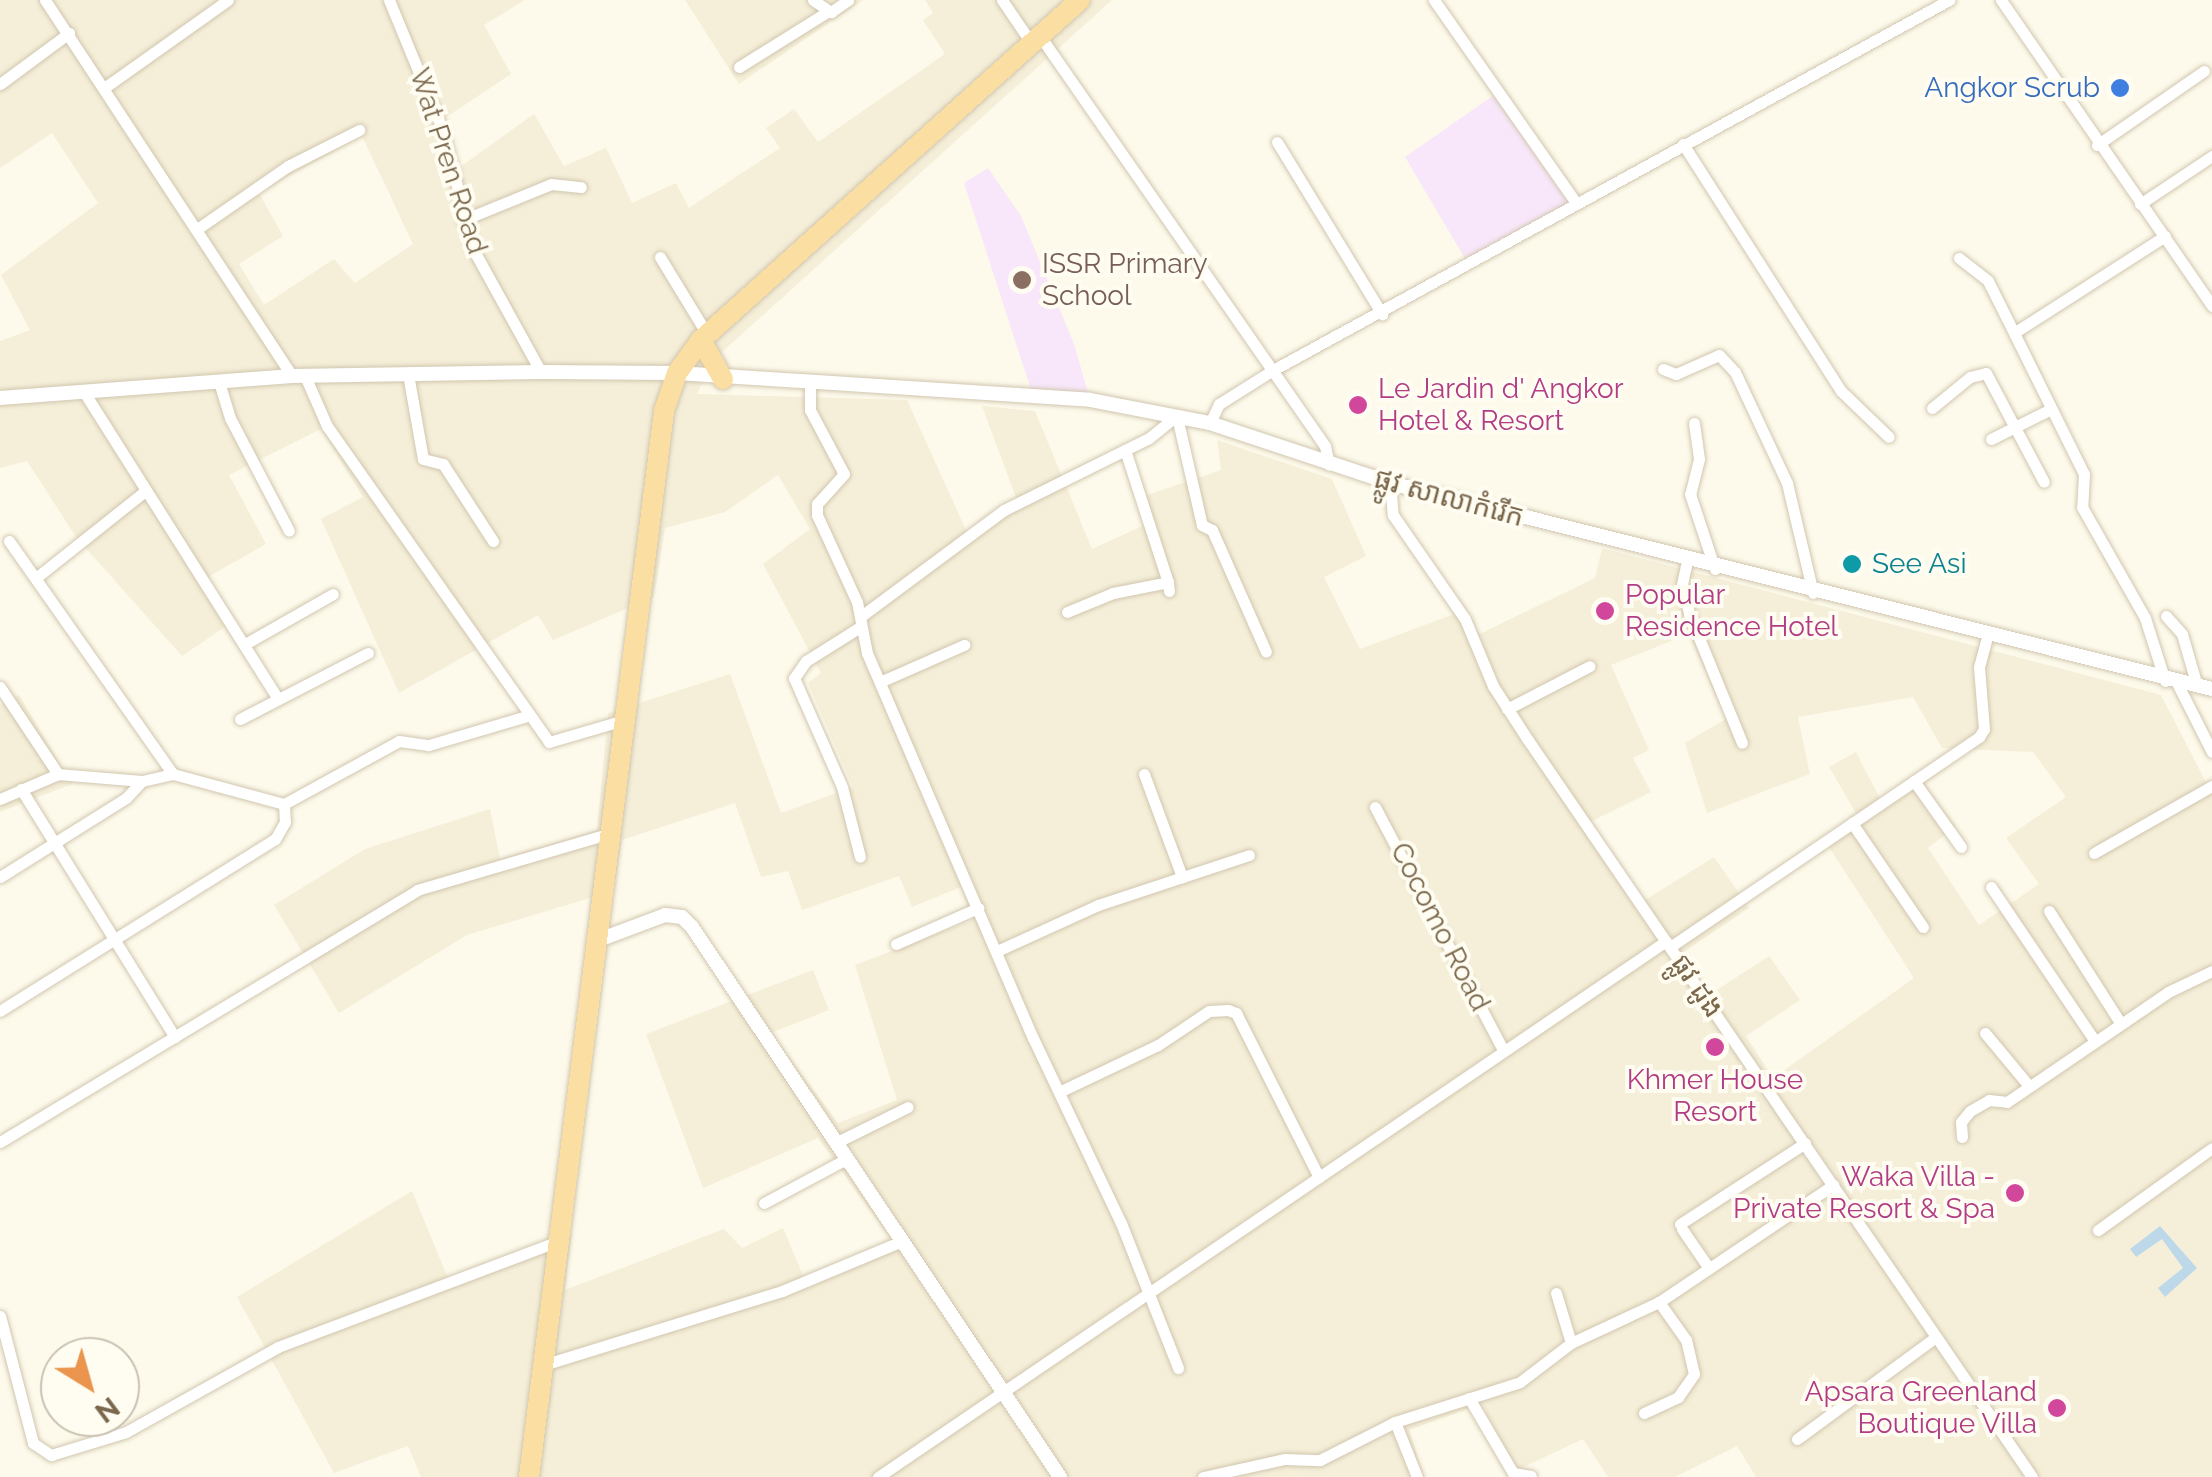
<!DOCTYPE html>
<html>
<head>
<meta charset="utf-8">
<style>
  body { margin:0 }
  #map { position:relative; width:2212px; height:1477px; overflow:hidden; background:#fdfaeb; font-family:Raleway,"Noto Sans Khmer",sans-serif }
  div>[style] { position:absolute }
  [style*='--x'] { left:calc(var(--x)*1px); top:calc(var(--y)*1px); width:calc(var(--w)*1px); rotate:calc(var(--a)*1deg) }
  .residential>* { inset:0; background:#f5efd9 }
  .education>* { inset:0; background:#f8e7fa }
  .water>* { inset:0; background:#bdd9e9 }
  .roads { filter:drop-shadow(0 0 2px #d1c6af) drop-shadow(0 0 2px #d1c6af) }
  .minor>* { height:11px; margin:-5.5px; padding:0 5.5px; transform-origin:5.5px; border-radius:5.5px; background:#fff }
  .tertiary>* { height:14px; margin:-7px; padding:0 7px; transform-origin:7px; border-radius:7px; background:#fff }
  .trunk>* { height:20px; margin:-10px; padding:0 10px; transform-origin:10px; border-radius:10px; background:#fbdea1 }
  .dots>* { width:28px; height:28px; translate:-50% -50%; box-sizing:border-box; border:5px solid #fffdf2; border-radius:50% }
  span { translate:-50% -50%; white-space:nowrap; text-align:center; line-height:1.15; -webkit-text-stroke:8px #fffdf2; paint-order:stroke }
  .shop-label { font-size:28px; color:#366cbe }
  .right { translate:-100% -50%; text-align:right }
  .street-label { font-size:28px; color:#7a674c }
  .education-label { font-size:28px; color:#785e54 }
  .left { translate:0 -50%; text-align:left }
  .hotel-label { font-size:28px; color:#b23c85 }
  .culture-label { font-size:28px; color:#0d838f }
  .north { position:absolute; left:40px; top:1337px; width:100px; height:100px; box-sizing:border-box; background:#fffdf2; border:2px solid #cac1b0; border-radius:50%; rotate:143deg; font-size:28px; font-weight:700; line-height:40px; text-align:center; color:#7a674c }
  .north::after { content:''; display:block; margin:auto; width:35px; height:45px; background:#ea944d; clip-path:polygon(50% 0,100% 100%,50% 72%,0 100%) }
</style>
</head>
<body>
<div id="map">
  <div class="residential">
    <i style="clip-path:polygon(evenodd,0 0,525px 0,484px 25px,511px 74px,445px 118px,460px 167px,534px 114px,564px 166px,606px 148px,632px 203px,676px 183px,689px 208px,780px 148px,766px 128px,794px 109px,818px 142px,945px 54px,923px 20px,933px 13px,925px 0,1112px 0,712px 361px,697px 394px,907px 400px,971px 541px,1020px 508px,982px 406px,1035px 411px,1092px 549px,1151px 522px,1144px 496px,1221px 470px,1217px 440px,1332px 479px,1366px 556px,1324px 577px,1360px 649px,1462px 611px,1480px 634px,1595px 578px,1602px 548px,2161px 695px,2212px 794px,2212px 1477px,1756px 1477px,1737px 1446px,1675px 1477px,1608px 1477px,1583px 1439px,1515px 1471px,1482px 1404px,1409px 1430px,1424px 1477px,421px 1477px,408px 1446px,334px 1473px,237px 1297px,412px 1191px,449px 1281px,572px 1233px,565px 1290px,724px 1229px,742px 1248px,783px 1228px,804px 1278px,892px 1241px,818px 1138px,703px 1188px,646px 1034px,813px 970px,829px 1010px,771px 1033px,838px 1123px,897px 1100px,855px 965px,973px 920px,961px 887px,912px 907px,899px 876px,802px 910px,788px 871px,761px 877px,735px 803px,622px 840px,613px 891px,467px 935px,339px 1013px,274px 905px,365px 849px,490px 809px,500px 859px,597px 830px,608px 713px,730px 674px,781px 813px,853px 787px,808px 683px,821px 673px,763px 564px,810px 529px,778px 475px,725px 512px,665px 528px,654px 597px,553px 640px,538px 615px,399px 693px,321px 519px,363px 497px,321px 429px,229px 475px,266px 544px,206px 578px,235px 620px,182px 656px,76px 537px,27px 461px,0 468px,0 341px,30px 330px,1px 275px,98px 203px,52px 133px,0 168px,0 0,362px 136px,413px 244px,355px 283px,334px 259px,264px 305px,239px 264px,283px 236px,259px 193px,362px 136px,0 0,1689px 634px,1726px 719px,1685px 743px,1707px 813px,1810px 774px,1798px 717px,1913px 697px,1942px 748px,2033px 752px,2066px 797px,2006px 838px,2039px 884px,1979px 925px,1928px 848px,1956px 826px,1917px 774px,1880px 799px,1856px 752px,1829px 767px,1857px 815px,1823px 838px,1914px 978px,1773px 1078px,1746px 1036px,1800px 1000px,1769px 956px,1709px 995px,1681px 954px,1749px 908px,1714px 857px,1642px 902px,1590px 822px,1651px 792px,1633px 758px,1649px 750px,1611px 665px,1689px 634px)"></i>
    <i style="clip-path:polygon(685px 0,863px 0,739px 84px)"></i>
    <i style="clip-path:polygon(19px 695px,72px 784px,0 812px,0 705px)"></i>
  </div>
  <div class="education">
    <i style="clip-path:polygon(1494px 95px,1569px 204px,1467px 262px,1405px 157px)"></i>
    <i style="clip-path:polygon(988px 168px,1021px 216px,1074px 344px,1090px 400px,1034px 399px,964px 183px)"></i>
  </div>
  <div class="water">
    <i style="clip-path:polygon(2160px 1226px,2197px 1268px,2165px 1297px,2158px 1288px,2183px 1268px,2162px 1239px,2136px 1257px,2130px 1249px)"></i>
  </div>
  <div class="roads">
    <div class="minor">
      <i style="--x:45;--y:0;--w:450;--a:56.7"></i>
      <i style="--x:389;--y:0;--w:142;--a:67.6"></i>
      <i style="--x:443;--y:131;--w:122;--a:75.7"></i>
      <i style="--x:473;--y:249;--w:141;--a:61.1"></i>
      <i style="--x:813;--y:0;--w:22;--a:34"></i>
      <i style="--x:831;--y:12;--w:21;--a:-35"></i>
      <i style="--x:1002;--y:0;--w:53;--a:55.7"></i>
      <i style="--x:1434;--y:0;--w:248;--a:55"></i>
      <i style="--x:2001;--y:0;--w:372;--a:55.4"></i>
      <i style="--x:1040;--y:36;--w:499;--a:55.2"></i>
      <i style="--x:1325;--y:446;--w:19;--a:78"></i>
      <i style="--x:739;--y:67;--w:104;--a:-32"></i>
      <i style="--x:0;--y:84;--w:86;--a:-36.5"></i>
      <i style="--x:104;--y:88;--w:152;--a:-35.4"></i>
      <i style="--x:1277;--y:142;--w:202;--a:58.6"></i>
      <i style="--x:1683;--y:144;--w:293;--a:57.4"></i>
      <i style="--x:1841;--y:391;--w:66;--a:43.8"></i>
      <i style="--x:2097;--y:145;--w:130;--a:-34.7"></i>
      <i style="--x:2140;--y:204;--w:87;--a:-33.7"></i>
      <i style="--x:463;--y:220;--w:95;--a:-22.2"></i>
      <i style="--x:551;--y:184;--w:30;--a:6"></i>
      <i style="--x:200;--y:227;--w:107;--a:-34.7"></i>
      <i style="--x:288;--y:166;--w:80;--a:-26.9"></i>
      <i style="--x:2165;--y:236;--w:179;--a:147.3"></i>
      <i style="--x:2014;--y:333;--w:157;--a:63.6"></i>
      <i style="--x:2084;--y:474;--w:33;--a:93"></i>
      <i style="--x:2082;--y:507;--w:128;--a:60.4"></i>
      <i style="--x:2145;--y:618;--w:66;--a:72.4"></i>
      <i style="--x:660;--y:257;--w:90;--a:58.6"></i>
      <i style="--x:1959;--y:258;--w:37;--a:38"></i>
      <i style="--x:1988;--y:281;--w:58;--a:63.4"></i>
      <i style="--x:1663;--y:369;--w:14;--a:21"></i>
      <i style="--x:1676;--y:374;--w:47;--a:-23.8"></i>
      <i style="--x:1719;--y:355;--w:23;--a:47"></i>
      <i style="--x:1735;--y:372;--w:123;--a:64.9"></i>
      <i style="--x:1787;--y:483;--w:113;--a:76.7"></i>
      <i style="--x:408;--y:374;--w:86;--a:80"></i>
      <i style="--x:423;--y:459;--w:21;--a:14"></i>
      <i style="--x:443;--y:464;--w:92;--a:57"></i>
      <i style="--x:305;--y:376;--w:55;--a:66.3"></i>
      <i style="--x:327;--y:426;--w:386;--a:54.9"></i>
      <i style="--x:549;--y:742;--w:78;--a:-16.3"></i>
      <i style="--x:219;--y:382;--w:38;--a:73"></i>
      <i style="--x:230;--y:418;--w:127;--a:62.4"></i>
      <i style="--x:810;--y:386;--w:24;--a:90"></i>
      <i style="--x:810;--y:410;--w:72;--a:62"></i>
      <i style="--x:844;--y:474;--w:40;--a:132"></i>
      <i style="--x:817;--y:504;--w:11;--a:90"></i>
      <i style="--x:817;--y:515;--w:96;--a:65.3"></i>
      <i style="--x:857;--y:602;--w:52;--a:78.9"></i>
      <i style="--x:867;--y:653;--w:419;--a:66.7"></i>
      <i style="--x:1033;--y:1038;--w:205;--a:64.6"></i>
      <i style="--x:1121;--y:1223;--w:156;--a:68.5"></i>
      <i style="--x:84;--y:392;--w:363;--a:57.7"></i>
      <i style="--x:1932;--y:408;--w:49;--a:-39.2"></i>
      <i style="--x:1970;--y:377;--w:16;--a:-14"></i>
      <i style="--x:1986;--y:373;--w:123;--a:62"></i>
      <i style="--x:1177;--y:417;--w:111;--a:77"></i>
      <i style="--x:1202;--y:525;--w:11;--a:27"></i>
      <i style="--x:1212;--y:530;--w:133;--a:66.1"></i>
      <i style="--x:1210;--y:423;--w:21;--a:-65"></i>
      <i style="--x:1219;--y:404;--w:64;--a:-32.2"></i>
      <i style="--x:1273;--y:370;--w:771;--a:-28.69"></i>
      <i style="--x:1694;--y:423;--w:36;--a:82"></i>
      <i style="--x:1699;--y:459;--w:36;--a:104"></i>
      <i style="--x:1690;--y:494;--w:79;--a:71.6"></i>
      <i style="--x:1991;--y:439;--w:67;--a:-26.6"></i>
      <i style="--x:1125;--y:450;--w:139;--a:72"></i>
      <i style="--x:1390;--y:483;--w:32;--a:85"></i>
      <i style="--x:1393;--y:515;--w:126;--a:55.3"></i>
      <i style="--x:1465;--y:619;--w:73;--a:67.3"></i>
      <i style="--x:1493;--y:686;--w:64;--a:57.1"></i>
      <i style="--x:1528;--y:740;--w:893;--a:55.63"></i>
      <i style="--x:9;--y:541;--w:285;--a:54.9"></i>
      <i style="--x:1687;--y:561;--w:25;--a:102"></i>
      <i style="--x:1682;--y:585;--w:32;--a:76"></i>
      <i style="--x:1690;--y:616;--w:137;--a:67.7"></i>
      <i style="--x:37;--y:577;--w:137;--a:-38.5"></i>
      <i style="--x:1067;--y:612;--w:50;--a:-22.4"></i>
      <i style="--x:1113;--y:593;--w:56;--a:-11.3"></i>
      <i style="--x:1168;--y:582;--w:9;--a:84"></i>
      <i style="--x:2166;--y:616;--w:24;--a:48"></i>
      <i style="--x:2182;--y:634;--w:54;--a:73.9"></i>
      <i style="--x:860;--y:617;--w:179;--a:-36.6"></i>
      <i style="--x:1004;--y:510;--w:162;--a:-26.4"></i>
      <i style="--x:1149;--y:438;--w:35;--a:-39"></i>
      <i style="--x:860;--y:627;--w:64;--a:147.8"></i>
      <i style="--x:806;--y:661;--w:21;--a:125"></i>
      <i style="--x:794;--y:678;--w:119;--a:66.2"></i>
      <i style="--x:842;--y:787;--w:72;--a:75.6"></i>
      <i style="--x:245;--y:644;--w:101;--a:-29.6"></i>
      <i style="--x:882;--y:681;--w:90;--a:-23.7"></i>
      <i style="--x:2177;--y:683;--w:77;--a:63.1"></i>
      <i style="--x:0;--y:687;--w:105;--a:56.3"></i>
      <i style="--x:1507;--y:709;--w:93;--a:-27.4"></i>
      <i style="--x:240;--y:719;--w:144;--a:-27.3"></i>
      <i style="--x:1144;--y:774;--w:110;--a:69.7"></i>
      <i style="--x:1914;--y:781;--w:81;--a:54.5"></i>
      <i style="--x:21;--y:789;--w:292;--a:58.2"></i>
      <i style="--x:0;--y:799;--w:63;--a:-23.3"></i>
      <i style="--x:58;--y:774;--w:84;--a:4.8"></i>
      <i style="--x:142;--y:781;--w:32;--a:-13"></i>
      <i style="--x:173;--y:774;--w:115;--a:15.1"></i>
      <i style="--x:284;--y:804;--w:18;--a:87"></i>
      <i style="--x:285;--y:822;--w:20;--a:120"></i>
      <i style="--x:275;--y:839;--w:324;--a:148"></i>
      <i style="--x:284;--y:804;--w:131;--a:-28.7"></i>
      <i style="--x:399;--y:741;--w:30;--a:8"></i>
      <i style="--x:429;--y:745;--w:105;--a:-16.5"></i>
      <i style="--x:1375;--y:807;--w:275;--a:62.2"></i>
      <i style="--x:1852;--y:823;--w:126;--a:55.7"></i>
      <i style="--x:2094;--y:853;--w:136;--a:-29.6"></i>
      <i style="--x:0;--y:877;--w:149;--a:-32.1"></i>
      <i style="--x:126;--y:798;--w:23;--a:-47"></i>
      <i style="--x:1991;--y:887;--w:186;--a:56"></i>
      <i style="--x:2049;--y:911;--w:134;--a:57.5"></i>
      <i style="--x:896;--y:944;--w:90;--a:-23.7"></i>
      <i style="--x:1670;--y:947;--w:374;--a:-34.2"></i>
      <i style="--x:1979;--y:737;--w:9;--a:-58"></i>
      <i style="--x:1984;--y:729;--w:62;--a:-94.6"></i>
      <i style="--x:1979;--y:667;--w:31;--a:-75"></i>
      <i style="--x:997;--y:951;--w:111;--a:-24.5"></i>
      <i style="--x:1098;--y:905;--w:159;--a:-18.3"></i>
      <i style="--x:1985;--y:1033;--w:69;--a:50.3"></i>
      <i style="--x:1059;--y:1092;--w:110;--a:-25.4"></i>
      <i style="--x:1158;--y:1045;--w:61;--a:-33.7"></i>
      <i style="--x:1209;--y:1011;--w:19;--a:-3"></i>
      <i style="--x:1228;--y:1010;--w:9;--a:21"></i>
      <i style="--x:1236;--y:1013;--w:184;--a:63.2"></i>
      <i style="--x:1962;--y:1137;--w:15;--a:-94"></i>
      <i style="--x:1961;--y:1122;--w:14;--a:-51"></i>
      <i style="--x:1970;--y:1111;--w:22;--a:-30"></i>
      <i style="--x:1989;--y:1100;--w:18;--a:6"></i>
      <i style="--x:2007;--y:1102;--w:195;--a:-34.3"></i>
      <i style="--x:2168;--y:992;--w:49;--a:-25.5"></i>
      <i style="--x:0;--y:1142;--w:487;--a:-31.1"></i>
      <i style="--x:417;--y:890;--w:202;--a:-16.4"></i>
      <i style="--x:835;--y:1143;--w:81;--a:-26.3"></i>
      <i style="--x:764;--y:1203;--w:93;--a:-28.2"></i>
      <i style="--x:1680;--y:1224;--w:149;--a:-32.9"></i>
      <i style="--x:1682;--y:1229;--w:46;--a:55.6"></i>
      <i style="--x:2098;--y:1230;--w:140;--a:-35.7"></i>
      <i style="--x:1556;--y:1293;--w:52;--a:73.3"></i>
      <i style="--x:0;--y:1316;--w:131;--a:75.4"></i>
      <i style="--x:33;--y:1443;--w:22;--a:34"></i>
      <i style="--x:51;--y:1455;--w:78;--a:-17"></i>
      <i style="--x:126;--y:1432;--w:174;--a:-29.2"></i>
      <i style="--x:278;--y:1347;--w:299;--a:-20.7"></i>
      <i style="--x:543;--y:1365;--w:250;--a:-17.2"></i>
      <i style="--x:782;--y:1291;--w:130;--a:-22.6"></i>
      <i style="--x:1469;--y:1398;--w:87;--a:59.6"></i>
      <i style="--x:1513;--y:1473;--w:18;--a:9"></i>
      <i style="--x:1644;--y:1413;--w:38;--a:-25"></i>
      <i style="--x:1678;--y:1397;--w:28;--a:-55"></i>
      <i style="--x:1694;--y:1374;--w:35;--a:-103"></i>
      <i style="--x:1686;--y:1340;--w:47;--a:-125.4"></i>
      <i style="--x:1395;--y:1422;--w:59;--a:68.2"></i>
      <i style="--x:1797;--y:1439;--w:172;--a:-36.3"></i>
      <i style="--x:878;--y:1477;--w:953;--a:-34.22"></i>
      <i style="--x:1203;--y:1477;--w:84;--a:-12.4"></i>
      <i style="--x:1285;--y:1459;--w:35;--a:2"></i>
      <i style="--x:1320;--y:1460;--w:84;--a:-26.9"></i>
      <i style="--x:1395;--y:1422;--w:131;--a:-17.7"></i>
      <i style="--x:1520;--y:1382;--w:64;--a:-37.4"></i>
      <i style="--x:1571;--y:1343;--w:97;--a:-25"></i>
      <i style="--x:1659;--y:1302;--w:210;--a:-33.9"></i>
    </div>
    <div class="tertiary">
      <i style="--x:0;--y:398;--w:293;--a:-4.3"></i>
      <i style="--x:292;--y:376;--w:249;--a:-0.9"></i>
      <i style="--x:541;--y:372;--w:136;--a:0.4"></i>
      <i style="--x:677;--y:373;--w:414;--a:3.7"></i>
      <i style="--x:1090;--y:400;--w:122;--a:10.9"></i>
      <i style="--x:1210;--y:423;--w:190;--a:18.4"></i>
      <i style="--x:1390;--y:483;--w:847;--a:14.07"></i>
      <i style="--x:596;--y:941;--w:74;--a:-20.6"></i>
      <i style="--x:665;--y:915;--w:17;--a:7"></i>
      <i style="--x:682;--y:917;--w:14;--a:45"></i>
      <i style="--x:692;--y:927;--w:662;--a:56.21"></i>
    </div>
    <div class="trunk">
      <i style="--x:701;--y:340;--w:45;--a:60.6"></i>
      <i style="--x:529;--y:1477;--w:1075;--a:-82.78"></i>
      <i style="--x:664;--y:411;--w:40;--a:-71.1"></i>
      <i style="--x:677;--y:373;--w:41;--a:-54"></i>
      <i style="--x:701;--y:340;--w:509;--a:-41.9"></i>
    </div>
  </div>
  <div class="dots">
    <i style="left:2120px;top:88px;background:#3f7fe0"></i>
    <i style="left:1022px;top:280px;background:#8d6e63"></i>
    <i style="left:1358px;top:405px;background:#d1479c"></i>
    <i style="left:1852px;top:564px;background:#0f9aa8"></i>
    <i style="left:1605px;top:611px;background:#d1479c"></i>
    <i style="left:1715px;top:1047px;background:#d1479c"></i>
    <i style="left:2015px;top:1193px;background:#d1479c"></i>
    <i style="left:2057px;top:1408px;background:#d1479c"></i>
  </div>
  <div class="shop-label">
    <span class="right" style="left:2100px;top:88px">Angkor Scrub</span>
  </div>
  <div class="street-label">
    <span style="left:448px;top:161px;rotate:72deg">Wat Pren Road</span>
    <span style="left:1449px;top:498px;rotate:15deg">ផ្លូវ សាលាកំរើក</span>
    <span style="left:1440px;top:927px;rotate:63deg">Cocomo Road</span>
    <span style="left:1697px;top:986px;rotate:56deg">ផ្លូវ ដូង</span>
  </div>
  <div class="education-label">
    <span class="left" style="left:1042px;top:280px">ISSR Primary<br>School</span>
  </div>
  <div class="hotel-label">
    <span class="left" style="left:1378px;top:405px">Le Jardin d' Angkor<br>Hotel &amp; Resort</span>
    <span class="left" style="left:1625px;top:611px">Popular<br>Residence Hotel</span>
    <span style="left:1715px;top:1096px">Khmer House<br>Resort</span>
    <span class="right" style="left:1995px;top:1193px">Waka Villa -<br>Private Resort &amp; Spa</span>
    <span class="right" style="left:2037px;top:1408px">Apsara Greenland<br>Boutique Villa</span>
  </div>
  <div class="culture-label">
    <span class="left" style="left:1872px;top:564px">See Asi</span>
  </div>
  <div class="north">N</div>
</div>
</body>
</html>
